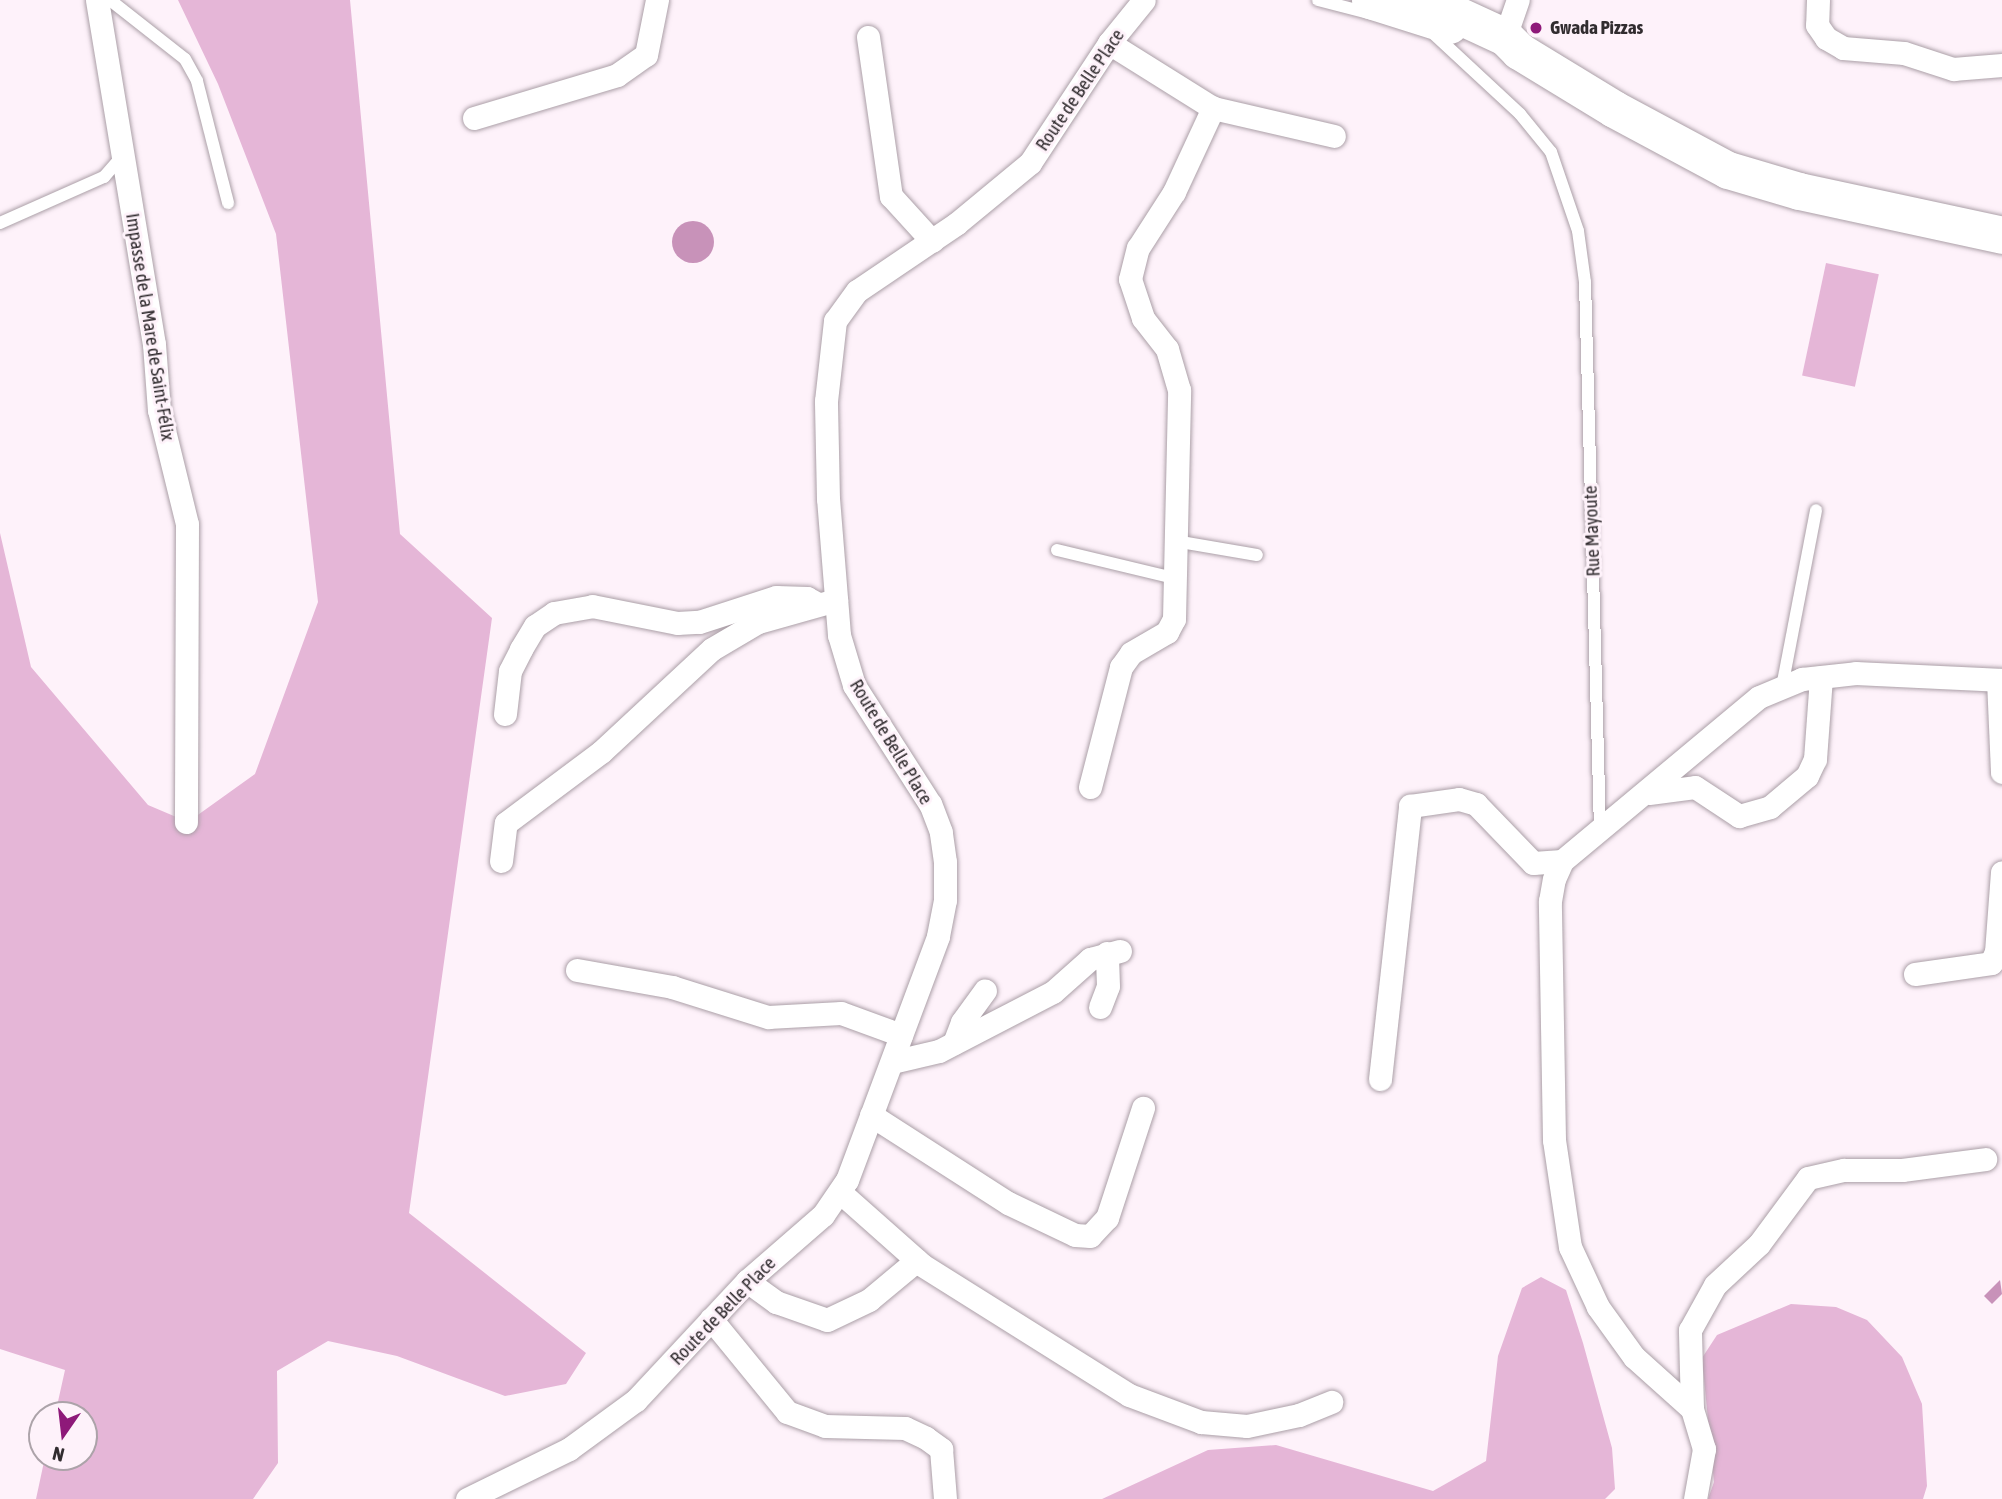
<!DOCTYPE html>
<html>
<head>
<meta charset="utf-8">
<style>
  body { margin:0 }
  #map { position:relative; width:2002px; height:1499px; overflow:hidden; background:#fef2fa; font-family:"Asap Condensed",sans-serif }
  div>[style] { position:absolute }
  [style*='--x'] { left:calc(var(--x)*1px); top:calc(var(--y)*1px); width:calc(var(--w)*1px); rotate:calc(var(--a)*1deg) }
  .green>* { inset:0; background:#e5b6d7; transform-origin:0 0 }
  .water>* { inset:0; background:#c892b9 }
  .round { border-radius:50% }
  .roads { filter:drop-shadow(0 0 2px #ab9fa7) drop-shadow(0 0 2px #ab9fa7) }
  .service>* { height:12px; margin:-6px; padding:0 6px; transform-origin:6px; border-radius:6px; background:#fff }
  .minor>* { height:23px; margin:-11.5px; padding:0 11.5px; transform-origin:11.5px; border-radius:11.5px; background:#fff }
  .primary>* { height:37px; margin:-18.5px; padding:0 18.5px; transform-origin:18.5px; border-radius:18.5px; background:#fff }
  .dots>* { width:19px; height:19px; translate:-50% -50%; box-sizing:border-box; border:4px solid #fef2fa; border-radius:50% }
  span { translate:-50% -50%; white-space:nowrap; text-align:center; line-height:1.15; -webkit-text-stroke:6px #fef2fa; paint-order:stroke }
  .poi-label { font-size:19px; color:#312c2f; font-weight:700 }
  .left { translate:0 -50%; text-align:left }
  .street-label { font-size:19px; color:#312c2f }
  .north { position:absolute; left:28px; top:1401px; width:70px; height:70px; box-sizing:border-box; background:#fef2fa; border:2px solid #aca3a9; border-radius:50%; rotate:194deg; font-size:19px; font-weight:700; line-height:28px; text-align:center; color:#312c2f }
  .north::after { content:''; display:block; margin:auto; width:24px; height:32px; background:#8e1979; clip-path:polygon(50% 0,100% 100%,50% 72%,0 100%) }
</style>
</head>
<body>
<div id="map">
  <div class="green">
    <i style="clip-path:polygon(178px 0,350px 0,400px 534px,492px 618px,409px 1213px,586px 1353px,566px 1384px,505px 1396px,397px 1356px,328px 1341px,277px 1371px,278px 1463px,253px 1499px,36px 1499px,45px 1457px,84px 1457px,84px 1415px,55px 1415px,65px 1370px,0 1349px,0 533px,31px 667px,148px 805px,188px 822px,255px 774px,318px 602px,276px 234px,218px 84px)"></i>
    <i style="left:1826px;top:263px;width:54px;height:115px;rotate:12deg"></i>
    <i style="clip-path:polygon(1541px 1277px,1566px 1290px,1583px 1343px,1612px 1448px,1615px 1489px,1605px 1499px,1102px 1499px,1208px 1450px,1276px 1445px,1433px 1491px,1486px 1461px,1498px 1356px,1522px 1288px)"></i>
    <i style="clip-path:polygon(1791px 1304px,1836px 1307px,1867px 1320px,1902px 1357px,1922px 1404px,1927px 1486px,1923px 1499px,1708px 1499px,1714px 1482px,1702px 1358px,1717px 1335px)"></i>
  </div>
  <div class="water">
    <i class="round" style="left:672px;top:221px;width:42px;height:42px"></i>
    <i style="clip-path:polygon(2000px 1280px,2002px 1294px,1992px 1304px,1984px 1296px)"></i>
  </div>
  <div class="roads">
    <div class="service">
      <i style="--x:110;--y:0;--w:95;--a:38.2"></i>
      <i style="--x:185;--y:59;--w:25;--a:61"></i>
      <i style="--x:197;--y:81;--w:126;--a:75.7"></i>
      <i style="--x:1318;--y:0;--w:56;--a:14.5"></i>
      <i style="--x:1435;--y:35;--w:116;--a:42.9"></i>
      <i style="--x:1520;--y:114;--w:49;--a:50.8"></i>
      <i style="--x:1551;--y:152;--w:83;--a:71.1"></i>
      <i style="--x:1578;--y:231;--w:51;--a:82.2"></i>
      <i style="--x:1585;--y:282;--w:549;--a:88.43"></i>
      <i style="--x:0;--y:223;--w:114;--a:-23.9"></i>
      <i style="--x:104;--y:177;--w:30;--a:-49"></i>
      <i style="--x:1175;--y:541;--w:83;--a:9.7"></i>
      <i style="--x:1057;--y:550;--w:120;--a:13.5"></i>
      <i style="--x:1782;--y:687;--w:180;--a:-79.1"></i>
    </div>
    <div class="minor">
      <i style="--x:97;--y:0;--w:349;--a:80.6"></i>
      <i style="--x:154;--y:344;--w:66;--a:85.7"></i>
      <i style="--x:159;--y:410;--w:117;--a:76.2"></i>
      <i style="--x:187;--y:524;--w:298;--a:90.2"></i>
      <i style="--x:1818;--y:0;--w:25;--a:92"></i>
      <i style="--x:1817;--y:25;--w:16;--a:55"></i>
      <i style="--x:1826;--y:38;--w:20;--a:30"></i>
      <i style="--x:1843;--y:48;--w:61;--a:4.7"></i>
      <i style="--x:1904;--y:53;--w:52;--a:18.1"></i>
      <i style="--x:1953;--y:69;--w:49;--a:-4.7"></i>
      <i style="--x:868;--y:37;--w:161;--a:81.8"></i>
      <i style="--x:891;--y:196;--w:61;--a:47.7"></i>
      <i style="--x:1505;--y:37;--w:39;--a:-71"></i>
      <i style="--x:1109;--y:43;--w:123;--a:32"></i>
      <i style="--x:1213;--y:108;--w:124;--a:13"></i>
      <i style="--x:474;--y:118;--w:149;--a:-16.7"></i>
      <i style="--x:617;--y:75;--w:35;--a:-35"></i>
      <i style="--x:646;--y:55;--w:56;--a:-78.7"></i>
      <i style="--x:1998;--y:680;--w:92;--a:87.5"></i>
      <i style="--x:505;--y:714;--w:43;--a:-83.4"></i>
      <i style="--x:510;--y:671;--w:25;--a:-63"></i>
      <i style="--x:521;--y:649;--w:27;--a:-59"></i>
      <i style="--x:535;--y:626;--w:23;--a:-34"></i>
      <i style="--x:554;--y:613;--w:39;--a:-10"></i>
      <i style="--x:592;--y:606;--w:87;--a:11.3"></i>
      <i style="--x:677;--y:623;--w:22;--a:-3"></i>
      <i style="--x:699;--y:622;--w:81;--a:-18"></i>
      <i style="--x:776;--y:597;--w:31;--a:2"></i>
      <i style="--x:807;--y:598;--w:13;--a:29"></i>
      <i style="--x:1090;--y:787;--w:124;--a:-75.5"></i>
      <i style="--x:1121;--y:667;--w:17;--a:-54"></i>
      <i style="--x:1131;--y:653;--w:42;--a:-30.3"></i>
      <i style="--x:1167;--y:632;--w:15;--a:-62"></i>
      <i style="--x:1174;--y:619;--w:229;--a:-88.7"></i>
      <i style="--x:1179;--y:390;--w:43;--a:-106.3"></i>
      <i style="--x:1167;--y:349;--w:39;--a:-128"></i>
      <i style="--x:1143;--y:318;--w:41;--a:-108.4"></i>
      <i style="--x:1130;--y:279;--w:32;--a:-76"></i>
      <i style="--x:1138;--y:248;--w:67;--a:-57.3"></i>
      <i style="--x:1174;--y:192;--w:93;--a:-65.1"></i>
      <i style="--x:1649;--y:793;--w:46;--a:-7.4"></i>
      <i style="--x:1695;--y:787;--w:53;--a:33.4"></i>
      <i style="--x:1739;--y:816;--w:32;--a:-16"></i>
      <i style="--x:1770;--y:807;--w:48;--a:-40"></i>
      <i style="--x:1807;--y:776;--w:19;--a:-65"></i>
      <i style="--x:1815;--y:759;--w:82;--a:-85.8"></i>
      <i style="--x:501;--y:861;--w:38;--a:-83"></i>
      <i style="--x:506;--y:823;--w:119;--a:-36.8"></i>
      <i style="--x:601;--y:752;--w:151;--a:-42.9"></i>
      <i style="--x:712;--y:649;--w:53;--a:-30.4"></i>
      <i style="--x:758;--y:622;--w:81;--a:-15.8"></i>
      <i style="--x:577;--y:970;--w:97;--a:10.1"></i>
      <i style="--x:672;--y:987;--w:101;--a:17.4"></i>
      <i style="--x:768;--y:1017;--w:73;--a:-3.1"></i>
      <i style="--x:841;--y:1013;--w:64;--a:20.1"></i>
      <i style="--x:1915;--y:974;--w:77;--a:-8.2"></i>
      <i style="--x:1991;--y:963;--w:12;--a:-66"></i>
      <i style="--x:1996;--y:952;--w:80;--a:-85.7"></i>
      <i style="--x:1100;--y:1007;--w:22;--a:-69"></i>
      <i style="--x:1108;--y:986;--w:33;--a:-92"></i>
      <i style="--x:954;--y:1043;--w:22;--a:-69"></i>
      <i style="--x:962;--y:1022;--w:39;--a:-54"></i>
      <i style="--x:892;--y:1062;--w:48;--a:-13.2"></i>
      <i style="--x:939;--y:1051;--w:128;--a:-27.4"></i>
      <i style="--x:1053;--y:992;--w:50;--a:-41.7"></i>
      <i style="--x:1090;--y:959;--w:31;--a:-15"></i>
      <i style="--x:1380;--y:1079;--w:275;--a:-83.7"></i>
      <i style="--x:1410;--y:806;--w:49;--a:-8.1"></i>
      <i style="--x:1459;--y:799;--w:18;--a:16"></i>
      <i style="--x:1476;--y:804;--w:82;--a:46"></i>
      <i style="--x:1533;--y:863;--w:29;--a:-4"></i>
      <i style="--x:871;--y:1115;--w:163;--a:32.7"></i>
      <i style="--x:1008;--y:1203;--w:74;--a:25.5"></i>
      <i style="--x:1075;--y:1235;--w:15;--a:4"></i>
      <i style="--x:1090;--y:1236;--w:25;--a:-47"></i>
      <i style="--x:1107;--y:1218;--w:116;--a:-71.9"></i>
      <i style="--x:841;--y:1193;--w:108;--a:41.6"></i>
      <i style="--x:922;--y:1265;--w:244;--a:32.1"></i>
      <i style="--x:1129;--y:1395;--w:77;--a:20.6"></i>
      <i style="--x:1201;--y:1422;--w:46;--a:5"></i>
      <i style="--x:1247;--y:1426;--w:53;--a:-11.9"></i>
      <i style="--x:1299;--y:1415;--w:35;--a:-22"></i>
      <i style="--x:747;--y:1281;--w:36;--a:36"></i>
      <i style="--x:776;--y:1302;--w:54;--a:19.4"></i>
      <i style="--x:827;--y:1320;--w:47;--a:-25.5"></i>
      <i style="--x:869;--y:1300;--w:62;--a:-39.8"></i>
      <i style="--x:711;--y:1319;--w:120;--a:50.7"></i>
      <i style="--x:787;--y:1412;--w:40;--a:20.2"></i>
      <i style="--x:825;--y:1426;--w:80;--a:1.4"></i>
      <i style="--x:905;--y:1428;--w:23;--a:25"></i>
      <i style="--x:926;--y:1438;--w:19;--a:36"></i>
      <i style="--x:941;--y:1449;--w:50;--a:85.4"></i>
      <i style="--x:1692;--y:1409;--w:78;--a:-138.1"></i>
      <i style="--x:1634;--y:1357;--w:62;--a:-125.8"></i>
      <i style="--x:1598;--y:1307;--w:66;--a:-115"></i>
      <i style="--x:1570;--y:1247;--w:108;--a:-98.5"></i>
      <i style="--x:1554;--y:1140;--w:239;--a:-91"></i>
      <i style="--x:1550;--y:901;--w:22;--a:-80"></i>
      <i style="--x:1554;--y:879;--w:20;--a:-66"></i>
      <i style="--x:1562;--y:861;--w:256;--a:-39.8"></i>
      <i style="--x:1759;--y:697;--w:47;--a:-22.7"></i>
      <i style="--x:1802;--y:679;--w:54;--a:-6.3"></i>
      <i style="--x:1856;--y:673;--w:146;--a:2.7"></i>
      <i style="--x:467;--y:1499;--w:114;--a:-26.1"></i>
      <i style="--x:569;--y:1449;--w:83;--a:-36.2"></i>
      <i style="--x:636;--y:1400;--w:163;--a:-47"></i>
      <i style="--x:747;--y:1281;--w:101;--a:-41"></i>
      <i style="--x:823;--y:1215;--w:42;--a:-55.6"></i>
      <i style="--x:847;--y:1180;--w:260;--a:-69.5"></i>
      <i style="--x:938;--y:936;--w:37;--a:-79"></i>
      <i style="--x:945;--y:900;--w:38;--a:-90"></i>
      <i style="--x:945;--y:862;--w:30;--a:-98"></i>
      <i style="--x:941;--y:832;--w:30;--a:-111"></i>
      <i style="--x:930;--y:804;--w:141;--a:-122.6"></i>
      <i style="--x:854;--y:685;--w:52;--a:-106.7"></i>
      <i style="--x:839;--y:635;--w:136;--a:-94.6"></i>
      <i style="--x:828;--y:499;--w:98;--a:-91.2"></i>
      <i style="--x:826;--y:401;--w:81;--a:-83.6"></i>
      <i style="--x:835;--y:321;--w:37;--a:-54"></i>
      <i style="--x:857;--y:291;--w:120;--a:-34.1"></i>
      <i style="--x:956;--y:224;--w:96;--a:-39.5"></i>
      <i style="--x:1030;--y:163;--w:144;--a:-56.6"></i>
      <i style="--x:1109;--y:43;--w:55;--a:-50.9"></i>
      <i style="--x:1695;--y:1499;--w:51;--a:-79.8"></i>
      <i style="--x:1704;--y:1449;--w:42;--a:-106.7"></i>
      <i style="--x:1692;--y:1409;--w:79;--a:-91.5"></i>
      <i style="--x:1690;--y:1330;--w:51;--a:-60.9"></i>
      <i style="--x:1715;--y:1285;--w:60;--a:-43"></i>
      <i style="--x:1759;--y:1244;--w:82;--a:-53.4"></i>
      <i style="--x:1808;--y:1178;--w:37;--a:-13"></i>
      <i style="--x:1844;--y:1170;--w:58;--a:0"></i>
      <i style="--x:1902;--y:1170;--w:84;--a:-7.5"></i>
    </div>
    <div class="primary">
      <i style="--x:1370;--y:0;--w:83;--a:17.6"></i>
      <i style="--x:1425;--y:0;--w:88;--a:24.8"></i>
      <i style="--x:1505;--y:37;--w:20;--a:45"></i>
      <i style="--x:1519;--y:51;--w:111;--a:31.4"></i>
      <i style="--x:1614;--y:109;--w:129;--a:28.2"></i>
      <i style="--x:1728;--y:170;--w:74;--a:16.5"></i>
      <i style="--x:1799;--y:191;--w:208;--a:12.2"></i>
    </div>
  </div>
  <div class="dots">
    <i style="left:1536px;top:28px;background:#8e1979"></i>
  </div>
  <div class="poi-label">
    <span class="left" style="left:1550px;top:28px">Gwada Pizzas</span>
  </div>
  <div class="street-label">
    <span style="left:1080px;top:90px;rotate:-56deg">Route de Belle Place</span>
    <span style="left:150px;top:327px;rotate:81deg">Impasse de la Mare de Saint-Félix</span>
    <span style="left:1592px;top:531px;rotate:-92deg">Rue Mayoute</span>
    <span style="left:891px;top:742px;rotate:59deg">Route de Belle Place</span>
    <span style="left:723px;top:1311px;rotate:-46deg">Route de Belle Place</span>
  </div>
  <div class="north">N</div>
</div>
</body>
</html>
